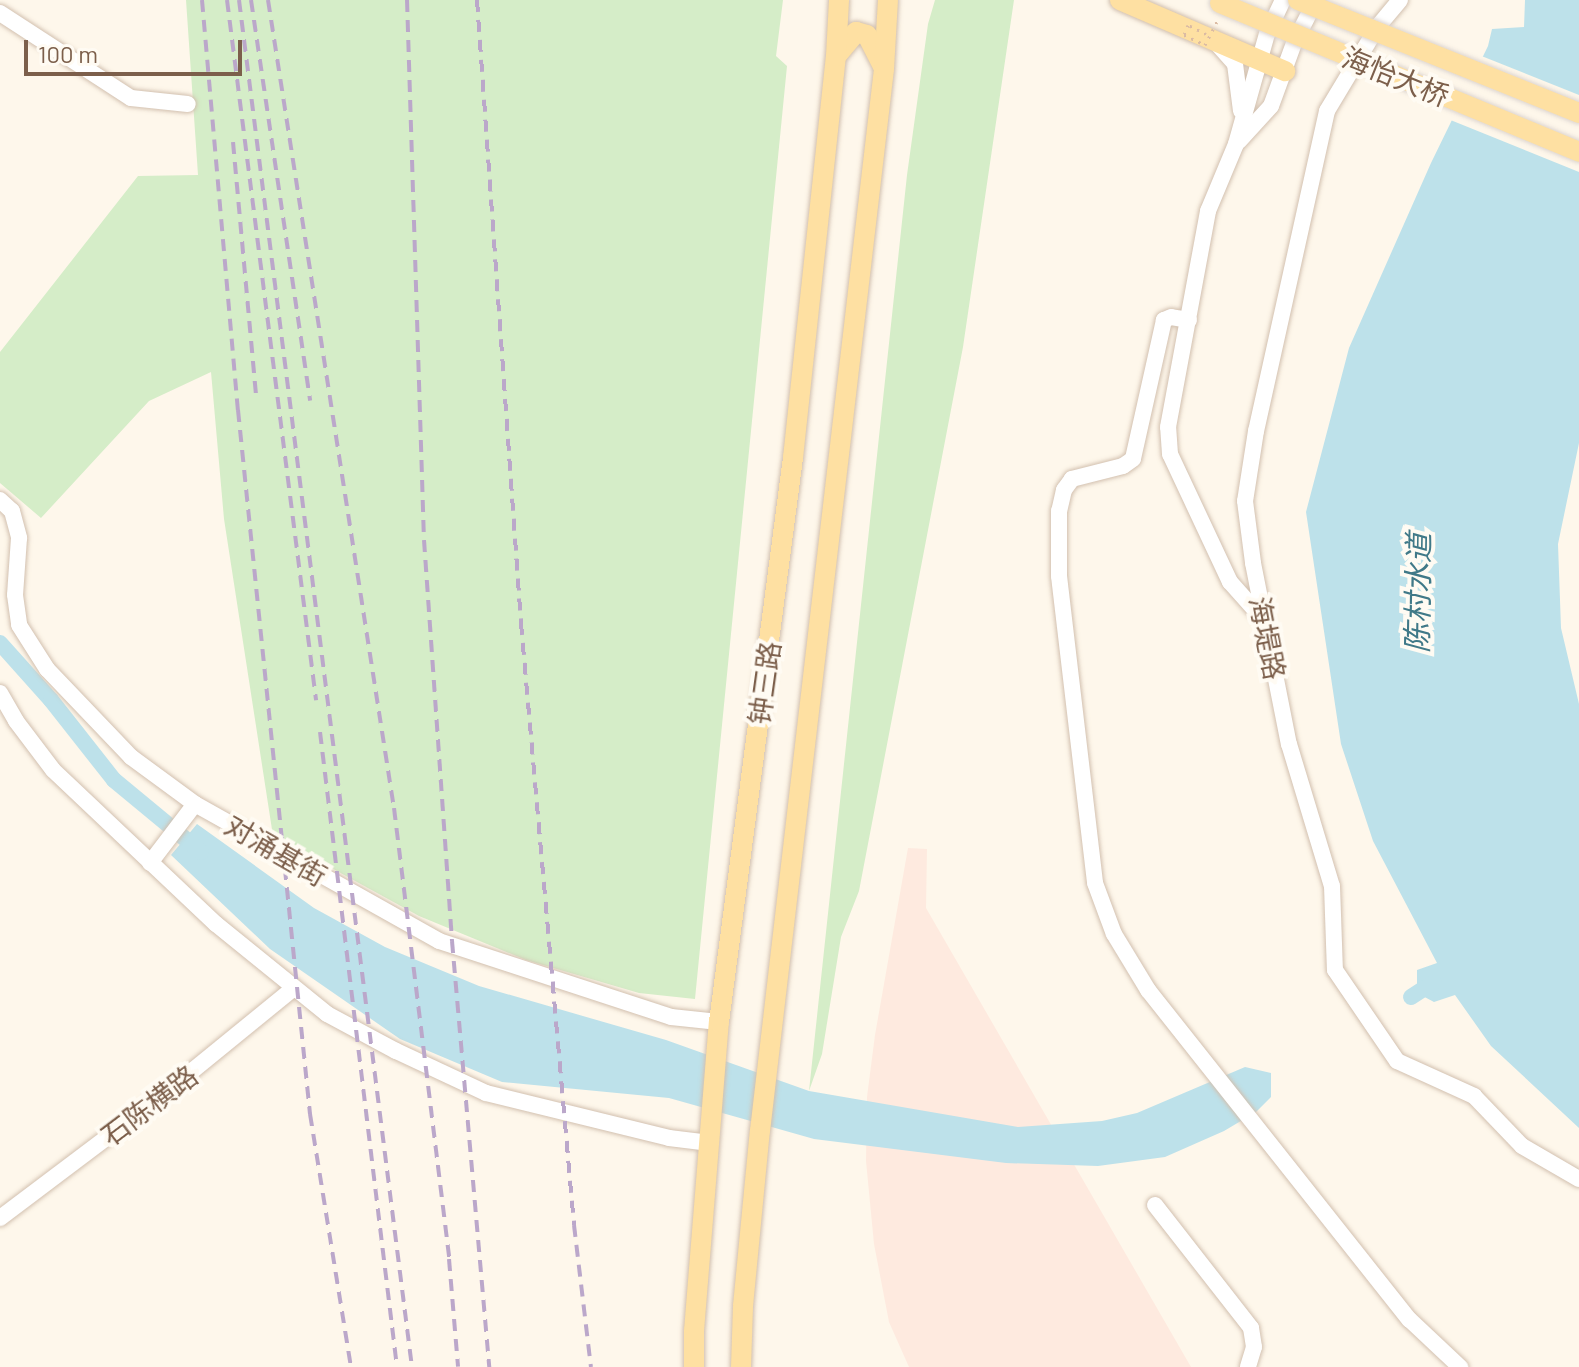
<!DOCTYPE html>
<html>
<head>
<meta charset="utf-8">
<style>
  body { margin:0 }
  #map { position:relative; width:1579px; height:1367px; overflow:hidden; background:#fef7eb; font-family:Barlow,"Noto Sans SC",sans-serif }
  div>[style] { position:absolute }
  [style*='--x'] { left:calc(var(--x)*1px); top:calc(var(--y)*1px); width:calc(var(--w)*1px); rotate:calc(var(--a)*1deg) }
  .commercial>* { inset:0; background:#feeadf }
  .green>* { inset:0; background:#d5edc8 }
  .water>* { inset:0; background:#bde1ea }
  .pier>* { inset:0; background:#fef7eb }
  .canal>* { height:16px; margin:-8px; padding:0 8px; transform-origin:8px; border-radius:8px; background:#bde1ea }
  .roads { filter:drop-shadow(0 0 2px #d2c0af) drop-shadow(0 0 2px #d2c0af) }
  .minor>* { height:16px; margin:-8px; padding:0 8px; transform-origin:8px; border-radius:8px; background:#fff }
  .major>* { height:20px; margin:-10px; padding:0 10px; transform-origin:10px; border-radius:10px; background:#fee0a2 }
  .rail>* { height:4px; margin-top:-2px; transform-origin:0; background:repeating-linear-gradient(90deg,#bba7ca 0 12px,transparent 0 20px) }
  .path-bridge>* { height:3px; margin-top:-1.5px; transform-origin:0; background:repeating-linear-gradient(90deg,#dbbba3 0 2px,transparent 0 8px) }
  .bridges { filter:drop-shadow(0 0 2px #ddd5d0) drop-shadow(0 0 2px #ddd5d0) }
  .major-bridge>* { height:20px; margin:-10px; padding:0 10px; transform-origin:10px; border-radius:10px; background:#fee0a2 }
  span { translate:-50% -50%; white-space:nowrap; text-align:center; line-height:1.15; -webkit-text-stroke:8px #fffbf3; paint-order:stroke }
  .street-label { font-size:28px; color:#7c5f4b }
  .water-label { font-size:30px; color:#407988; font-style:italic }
  .scale { position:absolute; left:24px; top:40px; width:218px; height:36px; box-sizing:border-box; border:4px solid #7c5f4b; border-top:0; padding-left:10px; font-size:24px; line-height:28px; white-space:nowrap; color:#7c5f4b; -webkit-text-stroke:6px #fffbf3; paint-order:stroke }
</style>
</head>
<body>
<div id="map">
  <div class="commercial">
    <i style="clip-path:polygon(908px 848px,927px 849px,926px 908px,1191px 1367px,909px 1367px,889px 1322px,874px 1244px,866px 1161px,867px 1097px,875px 1035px)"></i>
  </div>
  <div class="green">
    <i style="clip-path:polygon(186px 0,783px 0,776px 56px,787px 66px,695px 999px,639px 993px,526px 960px,419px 916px,273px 836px,224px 519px,211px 372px,149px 401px,41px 518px,0 483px,0 352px,138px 176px,198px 175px)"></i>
    <i style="clip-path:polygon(935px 0,1014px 0,963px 347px,859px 891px,841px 937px,822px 1054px,809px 1091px,907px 175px,928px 24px)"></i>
  </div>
  <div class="water">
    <i style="clip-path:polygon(1525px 0,1579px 0,1579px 443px,1558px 544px,1561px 628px,1579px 704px,1579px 1128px,1491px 1046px,1455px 995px,1434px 1002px,1417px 993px,1417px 970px,1437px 963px,1373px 841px,1341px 744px,1306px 512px,1349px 348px,1431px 163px,1488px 46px,1492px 29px,1524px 27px)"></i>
    <i style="clip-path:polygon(197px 824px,314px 908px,385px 947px,479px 986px,666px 1040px,809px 1091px,1018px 1127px,1102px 1121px,1137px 1113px,1245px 1067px,1271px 1073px,1271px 1097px,1256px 1112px,1224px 1131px,1165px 1157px,1098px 1166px,1006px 1163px,814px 1139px,669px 1098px,502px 1082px,400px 1039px,270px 949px,171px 855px)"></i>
  </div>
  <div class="pier">
    <i style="clip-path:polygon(1479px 55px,1579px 95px,1579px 172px,1448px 119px)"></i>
  </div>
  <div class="canal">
    <i style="--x:0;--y:643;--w:76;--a:48.2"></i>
    <i style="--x:51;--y:700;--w:102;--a:51.8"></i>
    <i style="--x:114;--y:780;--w:113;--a:39.6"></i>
    <i style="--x:1411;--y:997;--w:27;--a:-33"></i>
  </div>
  <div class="roads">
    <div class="minor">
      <i style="--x:1400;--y:0;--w:34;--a:130"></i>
      <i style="--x:1378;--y:26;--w:99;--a:121"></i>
      <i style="--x:1327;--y:111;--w:328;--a:102.5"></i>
      <i style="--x:1256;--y:431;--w:71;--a:98.9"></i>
      <i style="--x:1245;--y:501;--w:63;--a:82.6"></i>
      <i style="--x:1253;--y:563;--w:185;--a:78.8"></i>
      <i style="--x:1289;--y:744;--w:148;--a:73.2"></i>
      <i style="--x:1332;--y:886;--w:84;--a:88"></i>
      <i style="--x:1335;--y:970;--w:110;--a:55.7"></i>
      <i style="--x:1397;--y:1061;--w:85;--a:24.4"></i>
      <i style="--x:1474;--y:1096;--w:69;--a:46.2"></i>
      <i style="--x:1522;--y:1146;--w:66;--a:30.1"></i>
      <i style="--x:0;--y:13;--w:156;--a:33"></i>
      <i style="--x:131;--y:98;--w:57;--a:6"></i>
      <i style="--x:1219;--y:46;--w:24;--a:48"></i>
      <i style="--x:1235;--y:64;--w:47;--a:82.7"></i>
      <i style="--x:1239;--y:141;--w:47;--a:-47.6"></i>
      <i style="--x:1271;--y:106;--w:67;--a:-69.9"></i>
      <i style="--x:1294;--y:43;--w:48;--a:-62.9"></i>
      <i style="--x:1189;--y:320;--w:18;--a:-171"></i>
      <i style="--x:1171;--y:317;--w:8;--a:157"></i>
      <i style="--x:1164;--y:320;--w:142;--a:102.6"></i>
      <i style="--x:1133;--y:459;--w:12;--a:145"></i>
      <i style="--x:1123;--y:466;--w:53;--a:165.7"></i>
      <i style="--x:1072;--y:479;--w:14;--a:126"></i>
      <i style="--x:1064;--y:490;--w:22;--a:103"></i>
      <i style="--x:1059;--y:511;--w:65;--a:90"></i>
      <i style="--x:1059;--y:576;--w:309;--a:83.3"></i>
      <i style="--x:1095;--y:883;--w:54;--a:69.6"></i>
      <i style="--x:1114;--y:934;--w:66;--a:58.7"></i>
      <i style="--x:1148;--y:990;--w:421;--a:51.6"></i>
      <i style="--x:1410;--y:1320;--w:69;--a:43.2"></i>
      <i style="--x:0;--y:500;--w:16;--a:43"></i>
      <i style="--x:12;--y:511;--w:28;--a:75"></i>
      <i style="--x:19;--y:538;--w:57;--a:94"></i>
      <i style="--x:15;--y:595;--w:30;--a:82"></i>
      <i style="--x:19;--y:625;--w:52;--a:57.5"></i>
      <i style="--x:47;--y:669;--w:122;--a:46.3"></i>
      <i style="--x:131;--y:757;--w:79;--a:36.3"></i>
      <i style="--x:195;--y:804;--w:280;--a:29.3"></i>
      <i style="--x:439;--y:941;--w:244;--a:18.1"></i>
      <i style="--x:671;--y:1017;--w:48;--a:5.9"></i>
      <i style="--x:1263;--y:619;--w:50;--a:-131.7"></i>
      <i style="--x:1230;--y:582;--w:141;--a:-115.1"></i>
      <i style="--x:1170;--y:454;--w:27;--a:-94"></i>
      <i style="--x:1168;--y:427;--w:220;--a:-79.5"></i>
      <i style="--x:1208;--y:211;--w:73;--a:-67.3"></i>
      <i style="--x:1236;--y:144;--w:114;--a:-74.3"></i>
      <i style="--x:1267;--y:34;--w:38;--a:-65"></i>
      <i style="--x:0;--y:693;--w:32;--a:60"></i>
      <i style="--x:16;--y:721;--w:61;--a:52.9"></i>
      <i style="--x:53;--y:770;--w:224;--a:43.4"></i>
      <i style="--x:216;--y:924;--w:143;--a:39"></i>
      <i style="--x:327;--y:1014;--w:78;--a:28.2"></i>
      <i style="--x:396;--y:1051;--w:99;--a:25"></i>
      <i style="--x:486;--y:1093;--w:188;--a:13.8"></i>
      <i style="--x:669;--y:1138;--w:39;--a:7"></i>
      <i style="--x:150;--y:863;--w:74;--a:-52.7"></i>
      <i style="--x:1155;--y:1205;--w:156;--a:52"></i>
      <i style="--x:1251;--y:1328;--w:19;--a:81"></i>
      <i style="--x:1254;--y:1347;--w:21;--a:107"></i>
      <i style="--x:0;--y:1218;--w:199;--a:-37"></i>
      <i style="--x:159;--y:1098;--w:174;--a:-39.2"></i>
    </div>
    <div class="major">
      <i style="--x:1120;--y:0;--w:180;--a:23.3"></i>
      <i style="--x:837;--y:55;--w:30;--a:-50"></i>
      <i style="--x:856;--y:32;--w:11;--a:15"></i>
      <i style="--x:867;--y:35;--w:34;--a:63"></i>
      <i style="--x:694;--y:1367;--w:36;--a:-90"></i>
      <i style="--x:694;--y:1331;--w:310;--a:-85.4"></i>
      <i style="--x:719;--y:1022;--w:569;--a:-82.53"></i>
      <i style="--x:793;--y:458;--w:404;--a:-83.9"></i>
      <i style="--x:836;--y:56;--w:56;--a:-86.9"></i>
      <i style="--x:741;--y:1367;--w:61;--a:-88.1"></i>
      <i style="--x:743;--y:1306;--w:176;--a:-84.5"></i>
      <i style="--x:760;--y:1131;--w:1069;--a:-83.34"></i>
      <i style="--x:884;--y:69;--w:69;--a:-86.7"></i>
    </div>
  </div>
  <div class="rail">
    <i style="--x:202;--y:0;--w:412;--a:85"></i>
    <i style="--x:238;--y:410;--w:708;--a:84.16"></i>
    <i style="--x:310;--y:1114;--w:256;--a:80.8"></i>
    <i style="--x:227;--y:0;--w:706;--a:82.75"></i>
    <i style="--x:239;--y:0;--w:1378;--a:82.79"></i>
    <i style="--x:251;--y:0;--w:405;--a:81.6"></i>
    <i style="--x:268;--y:0;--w:818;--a:81.14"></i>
    <i style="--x:394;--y:808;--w:454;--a:83"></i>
    <i style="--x:449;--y:1259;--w:108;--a:85.2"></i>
    <i style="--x:407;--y:0;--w:540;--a:88.2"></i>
    <i style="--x:424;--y:540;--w:402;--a:86"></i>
    <i style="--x:452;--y:941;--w:428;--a:85"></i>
    <i style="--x:477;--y:0;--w:625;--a:85.96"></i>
    <i style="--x:521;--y:623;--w:604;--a:84.97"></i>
    <i style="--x:574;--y:1225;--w:143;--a:83.2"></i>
    <i style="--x:233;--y:142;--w:256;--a:84.8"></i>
    <i style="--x:320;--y:732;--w:640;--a:83.09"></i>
  </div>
  <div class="path-bridge">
    <i style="--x:1206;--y:34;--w:20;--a:-153"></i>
    <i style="--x:1188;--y:25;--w:11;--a:112"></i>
    <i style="--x:1184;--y:35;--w:23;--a:25"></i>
    <i style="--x:1205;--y:45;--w:27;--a:-63"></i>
  </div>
  <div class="bridges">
    <div class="major-bridge">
      <i style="--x:1298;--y:0;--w:303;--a:21.9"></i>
      <i style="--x:1220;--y:3;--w:389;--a:22.5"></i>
    </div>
  </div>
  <div class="street-label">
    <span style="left:1396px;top:76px;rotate:22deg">海怡大桥</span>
    <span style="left:1268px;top:638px;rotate:79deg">海堤路</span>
    <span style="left:764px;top:683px;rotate:-82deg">钟三路</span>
    <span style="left:276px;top:850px;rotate:30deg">对涌基街</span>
    <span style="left:149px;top:1105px;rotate:-37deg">石陈横路</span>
  </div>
  <div class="water-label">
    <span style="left:1417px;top:593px;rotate:-89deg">陈村水道</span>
  </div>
  <div class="scale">100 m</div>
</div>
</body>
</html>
